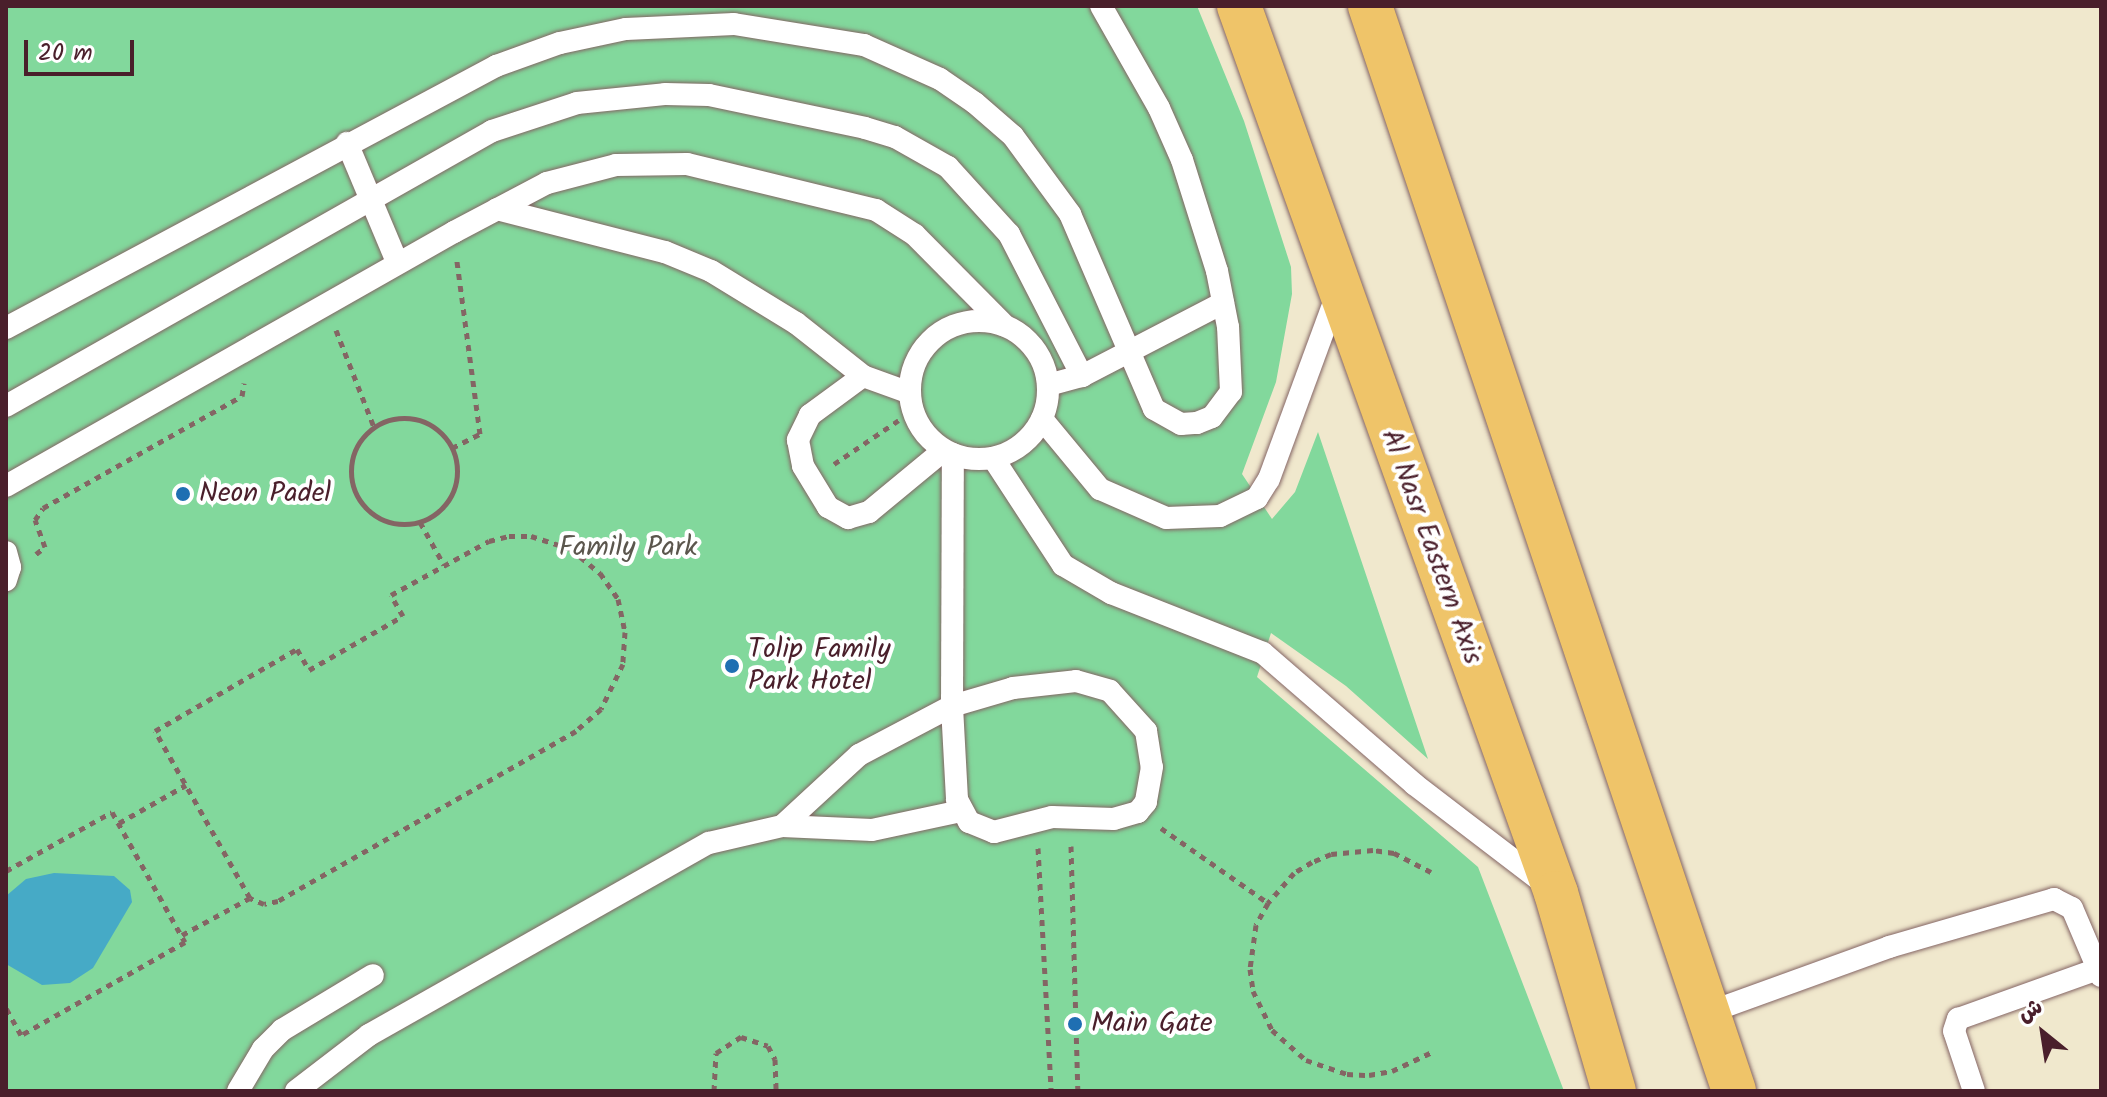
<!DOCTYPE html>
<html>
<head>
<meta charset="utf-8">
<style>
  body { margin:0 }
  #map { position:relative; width:2107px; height:1097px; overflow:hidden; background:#f0e8cd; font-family:Kalam,"Playpen Sans Arabic",sans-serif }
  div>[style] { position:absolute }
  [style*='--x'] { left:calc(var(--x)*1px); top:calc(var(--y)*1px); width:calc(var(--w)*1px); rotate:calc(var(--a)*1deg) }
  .green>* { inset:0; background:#82d89c }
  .water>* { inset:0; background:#46aac6 }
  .path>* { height:5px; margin-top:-2.5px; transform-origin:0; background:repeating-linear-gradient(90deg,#846564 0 6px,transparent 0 12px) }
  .path>.ring { margin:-2.5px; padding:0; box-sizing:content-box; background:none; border:5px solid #846564; border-radius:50% }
  .roads { filter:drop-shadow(0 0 2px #846564) drop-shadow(0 0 2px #846564) }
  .service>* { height:22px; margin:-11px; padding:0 11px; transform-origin:11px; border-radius:11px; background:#fff }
  .service>.ring { margin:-11px; padding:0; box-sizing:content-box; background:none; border:22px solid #fff; border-radius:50% }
  .primary>* { height:44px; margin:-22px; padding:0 22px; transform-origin:22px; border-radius:22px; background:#efc469 }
  .dots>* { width:22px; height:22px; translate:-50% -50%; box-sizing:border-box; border:4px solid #fff; border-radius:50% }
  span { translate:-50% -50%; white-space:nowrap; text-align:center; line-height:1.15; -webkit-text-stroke:8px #fff; paint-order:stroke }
  .poi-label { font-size:28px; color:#4a1f2b }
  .left { translate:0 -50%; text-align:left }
  .street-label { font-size:28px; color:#4a1f2b }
  .park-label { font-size:28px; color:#5b564d }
  .frame { position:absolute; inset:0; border:8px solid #4a1f2b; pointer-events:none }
  .north { position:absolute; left:2003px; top:993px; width:80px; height:80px; -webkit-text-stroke:6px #fff; paint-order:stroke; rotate:330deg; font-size:22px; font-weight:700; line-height:32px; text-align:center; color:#4a1f2b }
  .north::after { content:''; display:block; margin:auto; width:28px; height:36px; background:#4a1f2b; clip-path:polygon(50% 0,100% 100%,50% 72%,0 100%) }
  .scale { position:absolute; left:24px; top:40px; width:110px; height:36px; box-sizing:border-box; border:4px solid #4a1f2b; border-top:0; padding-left:10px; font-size:24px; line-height:28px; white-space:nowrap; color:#4a1f2b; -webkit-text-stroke:6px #fff; paint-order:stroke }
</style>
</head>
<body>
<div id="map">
  <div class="green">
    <i style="clip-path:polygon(6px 6px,1197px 6px,1244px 121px,1291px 267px,1292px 294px,1276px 382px,1242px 474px,1272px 519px,1295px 492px,1318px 432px,1428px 759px,1346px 686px,1271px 633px,1257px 677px,1478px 867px,1564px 1091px,6px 1091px)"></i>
  </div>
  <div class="water">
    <i style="clip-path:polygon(54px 873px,114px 876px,130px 890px,132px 902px,93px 968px,70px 983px,42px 985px,6px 964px,6px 896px,26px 879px)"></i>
  </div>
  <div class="path">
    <i style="--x:336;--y:330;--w:104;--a:68.6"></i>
    <i class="ring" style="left:351px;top:418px;width:101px;height:101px"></i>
    <i style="--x:452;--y:448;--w:31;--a:-27"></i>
    <i style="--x:480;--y:434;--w:175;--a:-97.6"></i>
    <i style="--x:834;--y:464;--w:78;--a:-34.1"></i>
    <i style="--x:420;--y:522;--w:49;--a:60.8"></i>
    <i style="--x:509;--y:536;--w:22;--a:0"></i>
    <i style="--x:531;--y:536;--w:42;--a:18"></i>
    <i style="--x:571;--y:549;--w:38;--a:40"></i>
    <i style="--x:600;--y:573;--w:32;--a:55"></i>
    <i style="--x:618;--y:599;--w:34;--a:78"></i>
    <i style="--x:625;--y:632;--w:32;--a:94"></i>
    <i style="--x:623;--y:664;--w:50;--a:116.1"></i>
    <i style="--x:601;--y:709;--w:33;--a:139"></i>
    <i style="--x:576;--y:731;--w:343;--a:150.3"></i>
    <i style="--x:278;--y:901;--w:14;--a:168"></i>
    <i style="--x:264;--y:904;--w:15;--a:-157"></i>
    <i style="--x:250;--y:898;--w:192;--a:-119.6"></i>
    <i style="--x:155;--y:731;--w:164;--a:-30"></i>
    <i style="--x:297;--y:649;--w:24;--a:60"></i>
    <i style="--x:309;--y:670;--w:108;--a:-29.9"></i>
    <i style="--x:403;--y:616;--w:24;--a:-120"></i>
    <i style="--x:391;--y:595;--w:112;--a:-28.9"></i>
    <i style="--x:489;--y:541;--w:21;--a:-14"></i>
    <i style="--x:36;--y:554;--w:11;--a:-38"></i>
    <i style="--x:45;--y:547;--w:29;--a:-110"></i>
    <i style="--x:35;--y:520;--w:14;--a:-56"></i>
    <i style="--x:43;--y:508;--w:228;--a:-29.4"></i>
    <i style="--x:242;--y:396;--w:13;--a:-81"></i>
    <i style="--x:119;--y:823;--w:77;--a:-29.6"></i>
    <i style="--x:1161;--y:828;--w:131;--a:35"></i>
    <i style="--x:1071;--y:846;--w:245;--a:88.4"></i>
    <i style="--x:1038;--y:848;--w:243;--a:86.9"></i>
    <i style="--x:6;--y:871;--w:121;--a:-29.1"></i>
    <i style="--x:112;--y:812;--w:149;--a:60.7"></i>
    <i style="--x:185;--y:942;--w:189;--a:150.4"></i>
    <i style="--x:21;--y:1035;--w:31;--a:-119"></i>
    <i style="--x:1431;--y:872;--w:42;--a:-152.8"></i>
    <i style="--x:1394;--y:853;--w:21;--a:-172"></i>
    <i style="--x:1373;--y:850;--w:42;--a:174.6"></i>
    <i style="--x:1331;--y:854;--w:21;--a:157"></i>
    <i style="--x:1312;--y:862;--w:21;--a:149"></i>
    <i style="--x:1294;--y:873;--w:40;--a:131"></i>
    <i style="--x:1268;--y:903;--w:25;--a:119"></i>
    <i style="--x:1256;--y:925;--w:44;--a:97.8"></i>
    <i style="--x:1250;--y:969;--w:22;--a:82"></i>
    <i style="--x:1253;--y:991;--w:43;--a:64"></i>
    <i style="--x:1272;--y:1030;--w:45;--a:41.4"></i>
    <i style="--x:1306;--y:1060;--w:43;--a:18.9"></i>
    <i style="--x:1347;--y:1074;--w:22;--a:3"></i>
    <i style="--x:1369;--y:1075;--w:23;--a:-10"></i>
    <i style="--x:1392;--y:1071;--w:44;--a:-25.4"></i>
    <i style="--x:182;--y:935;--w:77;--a:-28.6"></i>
    <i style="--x:714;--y:1091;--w:38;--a:-87"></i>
    <i style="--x:716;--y:1053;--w:30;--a:-33"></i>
    <i style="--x:741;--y:1037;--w:28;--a:18"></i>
    <i style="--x:768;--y:1046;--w:15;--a:62"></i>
    <i style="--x:775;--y:1059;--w:32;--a:88"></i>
    <i style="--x:817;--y:1091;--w:5;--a:0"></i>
  </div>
  <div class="roads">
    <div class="service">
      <i style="--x:347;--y:143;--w:129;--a:67.2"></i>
      <i style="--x:497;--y:209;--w:173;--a:14.4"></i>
      <i style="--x:665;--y:252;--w:50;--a:22.4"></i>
      <i style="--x:711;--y:271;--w:100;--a:31.5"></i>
      <i style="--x:796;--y:323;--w:85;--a:38.3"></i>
      <i style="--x:863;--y:376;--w:50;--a:19.9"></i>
      <i class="ring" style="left:910px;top:321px;width:116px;height:116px"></i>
      <i style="--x:6;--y:328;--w:556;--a:-28.13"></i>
      <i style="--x:496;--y:66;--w:68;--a:-19.8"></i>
      <i style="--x:560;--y:43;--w:67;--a:-12"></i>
      <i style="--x:626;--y:29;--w:108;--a:-2.7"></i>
      <i style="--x:734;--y:24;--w:132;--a:9.2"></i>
      <i style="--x:864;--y:45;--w:83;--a:24.1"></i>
      <i style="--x:940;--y:79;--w:42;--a:34.4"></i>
      <i style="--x:975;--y:103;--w:50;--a:41"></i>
      <i style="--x:1013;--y:136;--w:97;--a:53.8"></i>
      <i style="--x:1070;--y:214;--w:212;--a:66.7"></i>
      <i style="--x:1154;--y:409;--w:31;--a:29"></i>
      <i style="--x:1181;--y:424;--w:16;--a:-4"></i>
      <i style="--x:1197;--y:423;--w:16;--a:-22"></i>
      <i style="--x:1212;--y:417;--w:31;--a:-53"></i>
      <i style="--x:1231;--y:392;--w:65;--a:-92.6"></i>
      <i style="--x:1228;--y:327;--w:57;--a:-101.1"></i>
      <i style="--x:1217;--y:271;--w:116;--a:-107.5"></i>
      <i style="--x:1182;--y:160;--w:57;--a:-113.9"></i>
      <i style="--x:1159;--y:108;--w:117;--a:-119.6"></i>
      <i style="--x:863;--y:376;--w:66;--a:143.7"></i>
      <i style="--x:810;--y:415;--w:28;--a:116"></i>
      <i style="--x:798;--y:440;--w:26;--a:79"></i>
      <i style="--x:803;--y:466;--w:48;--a:58.6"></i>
      <i style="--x:828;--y:507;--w:23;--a:29"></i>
      <i style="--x:848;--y:518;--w:22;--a:-16"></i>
      <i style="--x:869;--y:512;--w:97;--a:-39.6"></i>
      <i style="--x:1048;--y:385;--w:35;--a:-15"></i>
      <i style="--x:1082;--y:376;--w:159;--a:-27.4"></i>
      <i style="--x:6;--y:406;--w:558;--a:-29.5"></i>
      <i style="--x:492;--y:131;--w:89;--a:-18.2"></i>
      <i style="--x:577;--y:103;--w:88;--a:-5.8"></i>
      <i style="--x:665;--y:94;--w:44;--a:1.3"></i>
      <i style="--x:709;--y:95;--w:159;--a:11.9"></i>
      <i style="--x:865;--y:128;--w:31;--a:17"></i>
      <i style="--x:895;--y:137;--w:61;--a:29.5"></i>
      <i style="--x:948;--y:167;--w:91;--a:47.7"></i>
      <i style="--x:1009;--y:234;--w:160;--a:62.8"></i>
      <i style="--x:1042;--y:419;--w:91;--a:50.4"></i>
      <i style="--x:1100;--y:489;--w:72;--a:23.7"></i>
      <i style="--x:1166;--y:518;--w:54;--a:-2.1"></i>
      <i style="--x:1220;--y:516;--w:41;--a:-25.9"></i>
      <i style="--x:1257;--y:498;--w:22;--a:-58"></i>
      <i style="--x:1269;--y:479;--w:197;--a:-69.8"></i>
      <i style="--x:993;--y:458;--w:128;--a:56.8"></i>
      <i style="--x:1063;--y:565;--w:56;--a:30.3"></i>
      <i style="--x:1111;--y:593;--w:163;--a:21.5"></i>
      <i style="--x:1263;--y:653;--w:200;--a:40.9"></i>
      <i style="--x:1414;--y:784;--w:166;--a:37.4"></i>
      <i style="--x:6;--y:486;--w:515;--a:-29.55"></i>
      <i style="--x:454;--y:232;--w:105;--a:-27.8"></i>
      <i style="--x:547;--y:183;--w:71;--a:-14.6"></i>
      <i style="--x:616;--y:165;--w:71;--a:-0.8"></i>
      <i style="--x:687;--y:164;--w:195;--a:13.7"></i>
      <i style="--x:876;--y:210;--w:46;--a:32.7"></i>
      <i style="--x:915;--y:235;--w:127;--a:45.3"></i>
      <i style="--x:6;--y:552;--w:16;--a:75"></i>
      <i style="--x:10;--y:567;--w:14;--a:107"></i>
      <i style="--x:1076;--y:681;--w:35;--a:16"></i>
      <i style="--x:1110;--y:691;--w:54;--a:48"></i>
      <i style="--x:1146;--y:731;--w:36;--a:81"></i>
      <i style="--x:1152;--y:767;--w:36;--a:100"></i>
      <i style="--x:1146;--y:802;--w:13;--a:129"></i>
      <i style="--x:1138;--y:812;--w:25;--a:164"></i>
      <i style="--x:1114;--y:819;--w:62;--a:-178.2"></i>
      <i style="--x:1052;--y:817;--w:60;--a:165.5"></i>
      <i style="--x:994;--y:832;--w:27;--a:-158"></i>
      <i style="--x:969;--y:822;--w:26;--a:-118"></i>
      <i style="--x:957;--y:799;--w:93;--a:-93.1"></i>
      <i style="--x:952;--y:706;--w:64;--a:-16.4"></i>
      <i style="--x:1013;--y:688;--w:63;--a:-6.3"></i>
      <i style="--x:782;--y:826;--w:105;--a:-42.7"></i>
      <i style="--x:859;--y:755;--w:105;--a:-27.8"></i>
      <i style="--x:952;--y:706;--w:252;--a:-89.8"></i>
      <i style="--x:1707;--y:1013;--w:194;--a:-19.9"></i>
      <i style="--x:1889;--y:947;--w:172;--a:-16.2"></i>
      <i style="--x:2054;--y:899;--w:20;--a:27"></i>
      <i style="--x:2072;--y:908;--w:74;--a:66.9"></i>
      <i style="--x:238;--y:1091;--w:49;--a:-59.2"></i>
      <i style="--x:263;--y:1049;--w:27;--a:-45"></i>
      <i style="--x:282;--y:1030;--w:106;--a:-31.1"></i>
      <i style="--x:296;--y:1091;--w:92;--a:-37.5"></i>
      <i style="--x:369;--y:1035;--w:390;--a:-29.5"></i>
      <i style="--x:709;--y:843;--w:75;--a:-13.1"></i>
      <i style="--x:782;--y:826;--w:90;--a:2.5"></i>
      <i style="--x:872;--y:830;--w:91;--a:-12.1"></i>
      <i style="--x:1974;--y:1091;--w:63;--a:-108.4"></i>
      <i style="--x:1954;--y:1031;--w:13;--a:-72"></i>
      <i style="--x:1958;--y:1019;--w:149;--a:-19.7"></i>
    </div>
    <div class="primary">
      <i style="--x:1239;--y:6;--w:942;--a:70.33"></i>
      <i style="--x:1556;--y:893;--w:206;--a:73.7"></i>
      <i style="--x:1370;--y:6;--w:1144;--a:71.45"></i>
    </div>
  </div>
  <div class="dots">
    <i style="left:183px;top:494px;background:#1f6fb2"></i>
    <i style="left:732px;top:666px;background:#1f6fb2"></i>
    <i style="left:1075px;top:1024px;background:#1f6fb2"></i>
  </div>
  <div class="poi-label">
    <span class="left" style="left:199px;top:494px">Neon Padel</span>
    <span class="left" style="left:748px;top:666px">Tolip Family<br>Park Hotel</span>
    <span class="left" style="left:1091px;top:1024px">Main Gate</span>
  </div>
  <div class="street-label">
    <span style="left:1431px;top:547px;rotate:70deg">Al Nasr Eastern Axis</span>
  </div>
  <div class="park-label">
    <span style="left:628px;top:548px">Family Park</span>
  </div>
  <div class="frame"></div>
  <div class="north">ش</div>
  <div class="scale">20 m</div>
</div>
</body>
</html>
